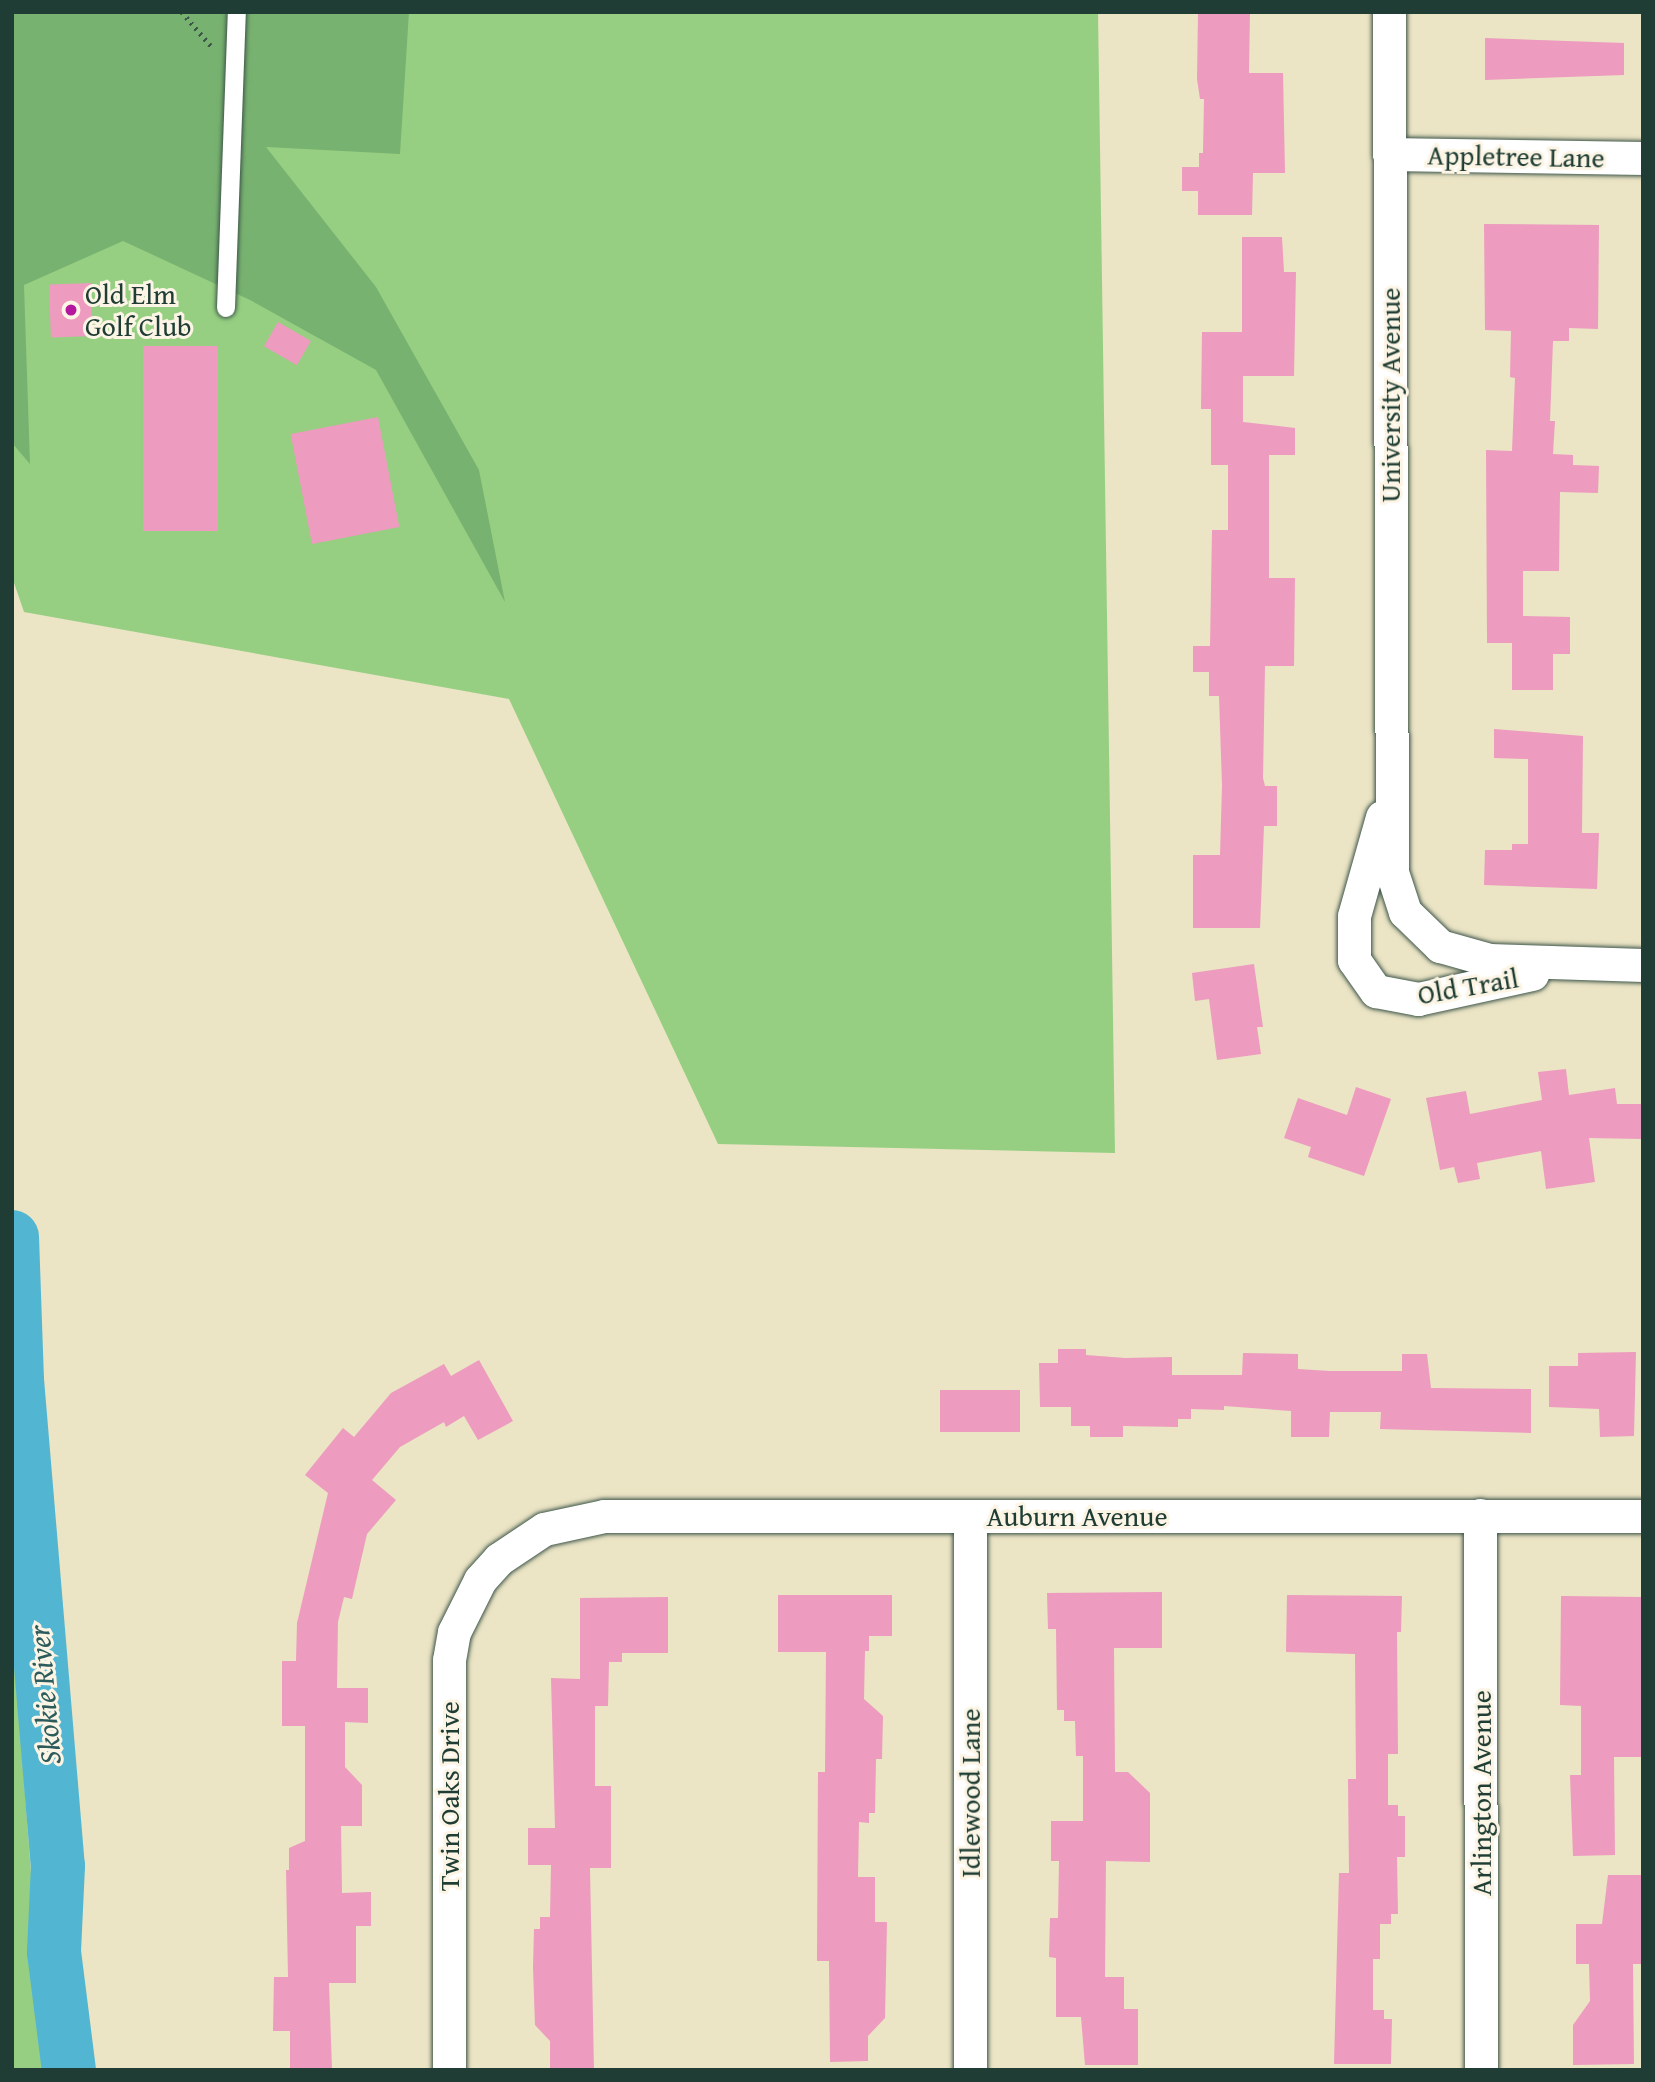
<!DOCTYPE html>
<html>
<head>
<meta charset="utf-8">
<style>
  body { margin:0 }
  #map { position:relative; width:1655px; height:2082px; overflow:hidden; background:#ebe4c5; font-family:"Gentium Book Plus",serif }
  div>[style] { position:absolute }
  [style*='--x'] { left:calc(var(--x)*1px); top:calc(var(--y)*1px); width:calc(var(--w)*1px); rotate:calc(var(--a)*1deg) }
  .green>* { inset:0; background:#96cf82 }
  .forest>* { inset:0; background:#78b270 }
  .river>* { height:54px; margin:-27px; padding:0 27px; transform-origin:27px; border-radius:27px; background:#52b5d1 }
  .building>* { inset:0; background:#ed9bbe; transform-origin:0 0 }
  .path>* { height:4.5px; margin-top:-2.25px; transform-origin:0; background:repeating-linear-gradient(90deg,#3e564a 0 2px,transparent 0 7px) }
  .roads { filter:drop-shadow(0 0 2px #3e564a) drop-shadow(0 0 2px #3e564a) }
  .lane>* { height:18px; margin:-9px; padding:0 9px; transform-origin:9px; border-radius:9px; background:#fff }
  .street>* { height:33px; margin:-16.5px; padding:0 16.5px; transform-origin:16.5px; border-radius:16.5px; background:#fff }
  .dots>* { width:19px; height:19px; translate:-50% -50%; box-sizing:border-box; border:4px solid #fcf5e5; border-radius:50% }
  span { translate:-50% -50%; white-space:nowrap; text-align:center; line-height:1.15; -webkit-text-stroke:6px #fcf5e5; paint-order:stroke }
  .street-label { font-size:28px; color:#1f3d34 }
  .poi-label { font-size:28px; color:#1f3d34 }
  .left { translate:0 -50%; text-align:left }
  .water-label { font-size:30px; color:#2c5b5b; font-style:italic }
  .frame { position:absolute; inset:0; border:14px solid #1f3d34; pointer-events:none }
</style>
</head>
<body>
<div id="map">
  <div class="green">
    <i style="clip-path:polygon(12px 12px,1098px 12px,1115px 1153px,718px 1144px,509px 699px,24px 612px,12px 577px)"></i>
    <i style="clip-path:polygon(12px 1624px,46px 2070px,12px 2070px)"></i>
  </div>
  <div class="forest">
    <i style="clip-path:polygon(12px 12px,409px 12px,400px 154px,266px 147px,376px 287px,479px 470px,505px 602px,376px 370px,250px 300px,123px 241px,24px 285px,30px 464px,12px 443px)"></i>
  </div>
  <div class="river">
    <i style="--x:12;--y:1237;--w:143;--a:88"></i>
    <i style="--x:17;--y:1380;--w:488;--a:85.2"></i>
    <i style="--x:58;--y:1866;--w:86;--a:92.7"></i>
    <i style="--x:54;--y:1952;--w:119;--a:82.8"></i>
  </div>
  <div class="building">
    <i style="clip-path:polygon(1198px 12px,1250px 12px,1249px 73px,1283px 73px,1285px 173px,1253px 173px,1252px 215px,1198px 215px,1198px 191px,1182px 191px,1182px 167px,1199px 167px,1199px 153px,1203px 153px,1204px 99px,1200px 99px,1197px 79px)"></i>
    <i style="clip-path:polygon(1485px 38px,1624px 43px,1624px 75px,1485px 80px)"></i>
    <i style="clip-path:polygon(1484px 224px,1599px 225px,1598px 329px,1569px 328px,1569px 341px,1553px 341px,1550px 421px,1555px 421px,1553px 454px,1573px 455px,1573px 465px,1599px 466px,1598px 493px,1560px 492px,1559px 571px,1523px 571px,1523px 616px,1570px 617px,1570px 654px,1553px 654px,1553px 690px,1512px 690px,1512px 643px,1487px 643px,1486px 450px,1512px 451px,1515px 378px,1510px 377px,1511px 331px,1485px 330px)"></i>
    <i style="clip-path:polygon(1242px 237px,1282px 237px,1284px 272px,1296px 272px,1294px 376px,1243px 376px,1243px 422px,1295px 428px,1295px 455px,1269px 455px,1269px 578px,1295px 578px,1294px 666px,1265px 666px,1263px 778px,1265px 786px,1277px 786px,1277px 826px,1264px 826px,1260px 928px,1193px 928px,1193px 855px,1220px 855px,1222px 786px,1219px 696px,1209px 696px,1209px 672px,1193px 672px,1193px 646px,1210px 646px,1212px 530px,1228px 530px,1228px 465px,1211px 465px,1211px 409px,1201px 409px,1202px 332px,1242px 332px)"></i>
    <i style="left:91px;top:283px;width:53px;height:42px;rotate:88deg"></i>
    <i style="left:278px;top:322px;width:38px;height:28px;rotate:30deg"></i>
    <i style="left:143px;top:346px;width:75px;height:185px"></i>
    <i style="left:378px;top:417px;width:112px;height:89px;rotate:79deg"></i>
    <i style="clip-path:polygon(1494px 729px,1583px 736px,1582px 833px,1599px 833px,1597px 889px,1484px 885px,1485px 850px,1512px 850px,1512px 844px,1528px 844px,1528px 759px,1494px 758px)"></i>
    <i style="clip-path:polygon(1254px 964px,1263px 1027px,1257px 1027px,1261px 1054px,1217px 1060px,1209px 999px,1195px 1001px,1192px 973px)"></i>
    <i style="clip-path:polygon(1566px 1069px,1569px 1095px,1615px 1088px,1617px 1104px,1643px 1104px,1643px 1139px,1589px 1138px,1595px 1182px,1546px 1189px,1541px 1151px,1477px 1163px,1480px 1179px,1458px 1183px,1454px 1167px,1440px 1170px,1426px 1098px,1466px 1091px,1470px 1114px,1542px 1100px,1538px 1072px)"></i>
    <i style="clip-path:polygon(1356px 1087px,1391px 1099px,1364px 1176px,1308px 1157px,1311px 1147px,1284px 1138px,1298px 1098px,1347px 1115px)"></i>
    <i style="clip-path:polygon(1058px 1349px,1086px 1349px,1086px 1355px,1125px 1358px,1172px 1357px,1172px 1375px,1242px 1375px,1243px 1353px,1298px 1354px,1298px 1369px,1330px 1371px,1402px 1371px,1402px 1354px,1427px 1354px,1431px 1388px,1531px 1389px,1531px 1433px,1380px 1429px,1381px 1412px,1330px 1412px,1329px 1437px,1291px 1437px,1291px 1411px,1224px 1406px,1224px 1410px,1191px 1409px,1191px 1419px,1178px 1419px,1178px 1427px,1123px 1426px,1123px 1437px,1090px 1437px,1090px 1426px,1071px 1426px,1071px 1407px,1040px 1407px,1039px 1363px,1058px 1363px)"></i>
    <i style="clip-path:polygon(1636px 1352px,1634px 1436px,1600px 1437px,1599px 1409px,1549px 1407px,1549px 1366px,1578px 1366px,1578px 1353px)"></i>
    <i style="clip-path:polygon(479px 1360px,513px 1421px,478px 1440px,464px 1416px,446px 1427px,444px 1422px,400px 1447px,372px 1480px,396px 1500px,367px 1534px,352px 1599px,344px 1597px,338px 1622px,337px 1688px,368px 1688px,368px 1723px,345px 1722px,345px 1767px,362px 1785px,362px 1826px,341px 1826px,342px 1893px,371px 1892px,371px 1926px,356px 1926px,356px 1983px,329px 1983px,332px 2070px,290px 2070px,290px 2031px,273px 2031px,274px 1977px,288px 1977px,286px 1870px,289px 1870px,289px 1848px,305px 1841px,305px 1726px,282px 1726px,282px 1661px,296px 1661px,297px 1623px,328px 1493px,305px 1475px,343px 1428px,354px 1437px,391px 1393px,444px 1364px,451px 1376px)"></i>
    <i style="left:1020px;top:1390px;width:42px;height:80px;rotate:90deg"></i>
    <i style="clip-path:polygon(1162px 1592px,1162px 1648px,1114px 1648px,1115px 1772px,1128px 1772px,1150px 1793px,1150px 1862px,1106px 1861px,1105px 1977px,1124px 1977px,1124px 2009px,1138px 2009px,1138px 2065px,1085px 2065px,1081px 2017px,1056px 2017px,1056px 1958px,1049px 1957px,1050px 1918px,1058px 1918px,1059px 1861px,1051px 1861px,1051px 1821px,1083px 1821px,1083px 1756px,1076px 1756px,1075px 1721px,1064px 1721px,1064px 1710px,1057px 1710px,1056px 1629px,1048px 1629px,1047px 1593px)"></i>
    <i style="clip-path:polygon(778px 1595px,892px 1595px,892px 1636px,869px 1636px,869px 1651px,865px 1651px,864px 1699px,883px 1716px,882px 1759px,876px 1759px,875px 1813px,869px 1813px,869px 1823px,859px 1822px,858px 1877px,875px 1877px,875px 1922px,887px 1922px,885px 2018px,868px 2036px,868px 2061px,830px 2062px,829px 1961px,817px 1961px,818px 1772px,825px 1772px,826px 1652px,778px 1652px)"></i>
    <i style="clip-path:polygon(1287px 1595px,1402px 1596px,1401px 1632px,1397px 1632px,1398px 1754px,1388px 1754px,1388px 1805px,1398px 1805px,1398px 1816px,1405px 1816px,1405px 1857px,1397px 1857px,1398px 1914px,1391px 1914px,1391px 1924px,1380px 1924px,1380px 1959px,1373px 1959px,1373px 2010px,1384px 2010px,1384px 2019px,1392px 2019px,1391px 2064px,1334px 2064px,1339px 1873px,1349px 1873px,1348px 1779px,1356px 1779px,1355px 1654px,1286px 1652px)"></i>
    <i style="clip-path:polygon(1561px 1596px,1643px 1597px,1643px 1757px,1614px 1757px,1615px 1855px,1573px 1856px,1570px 1775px,1581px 1775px,1581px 1706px,1560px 1705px)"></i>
    <i style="clip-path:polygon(668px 1597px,668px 1653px,622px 1653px,622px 1662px,609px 1662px,608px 1706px,595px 1706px,595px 1786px,611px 1786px,611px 1868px,590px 1868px,594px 2070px,550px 2070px,550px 2041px,535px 2025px,533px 1968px,534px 1929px,540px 1929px,540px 1917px,550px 1917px,551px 1865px,528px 1865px,528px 1828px,555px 1828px,551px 1678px,580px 1679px,580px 1598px)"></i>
    <i style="clip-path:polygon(1608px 1875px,1643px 1875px,1643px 1964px,1633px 1964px,1634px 2064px,1573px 2065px,1573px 2025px,1590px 2001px,1589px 1964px,1576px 1964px,1576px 1924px,1602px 1924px)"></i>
  </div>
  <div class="path">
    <i style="--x:182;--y:12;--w:45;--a:49.5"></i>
  </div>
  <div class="roads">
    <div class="lane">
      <i style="--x:226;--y:308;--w:296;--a:-87.9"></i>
    </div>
    <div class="street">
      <i style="--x:1389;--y:12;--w:860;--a:89.8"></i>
      <i style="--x:1392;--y:872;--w:42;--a:72"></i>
      <i style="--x:1405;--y:912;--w:49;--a:44.2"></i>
      <i style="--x:1440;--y:946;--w:51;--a:15.9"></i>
      <i style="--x:1489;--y:960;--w:154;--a:1.9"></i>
      <i style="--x:1389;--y:154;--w:254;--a:0.9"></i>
      <i style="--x:1382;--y:817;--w:103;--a:105.8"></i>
      <i style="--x:1354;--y:916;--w:44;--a:90"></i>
      <i style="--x:1354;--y:960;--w:38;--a:55"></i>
      <i style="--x:1376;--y:991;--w:43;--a:10.8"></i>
      <i style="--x:1418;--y:999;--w:117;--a:-12.4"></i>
      <i style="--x:1480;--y:1515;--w:555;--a:89.9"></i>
      <i style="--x:970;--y:1516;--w:554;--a:90"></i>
      <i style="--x:449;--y:2070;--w:410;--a:-90"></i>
      <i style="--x:449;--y:1660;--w:28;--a:-80"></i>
      <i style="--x:454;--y:1632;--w:58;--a:-63.4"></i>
      <i style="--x:480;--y:1580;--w:28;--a:-48"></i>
      <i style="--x:499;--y:1559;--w:54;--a:-33.7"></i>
      <i style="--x:544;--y:1529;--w:61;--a:-12.2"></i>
      <i style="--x:604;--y:1516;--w:1039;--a:0"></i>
    </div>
  </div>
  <div class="dots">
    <i style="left:71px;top:310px;background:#b5179e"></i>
  </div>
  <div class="street-label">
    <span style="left:1516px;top:156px;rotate:1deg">Appletree Lane</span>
    <span style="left:1390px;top:395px;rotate:-90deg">University Avenue</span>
    <span style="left:1468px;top:986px;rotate:-10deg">Old Trail</span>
    <span style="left:1077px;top:1516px">Auburn Avenue</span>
    <span style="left:970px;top:1793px;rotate:-90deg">Idlewood Lane</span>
    <span style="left:1481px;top:1793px;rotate:-90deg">Arlington Avenue</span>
    <span style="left:449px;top:1796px;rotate:-90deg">Twin Oaks Drive</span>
  </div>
  <div class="poi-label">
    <span class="left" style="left:85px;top:310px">Old Elm<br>Golf Club</span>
  </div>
  <div class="water-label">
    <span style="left:44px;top:1695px;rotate:-95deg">Skokie River</span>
  </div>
  <div class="frame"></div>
</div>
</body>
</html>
